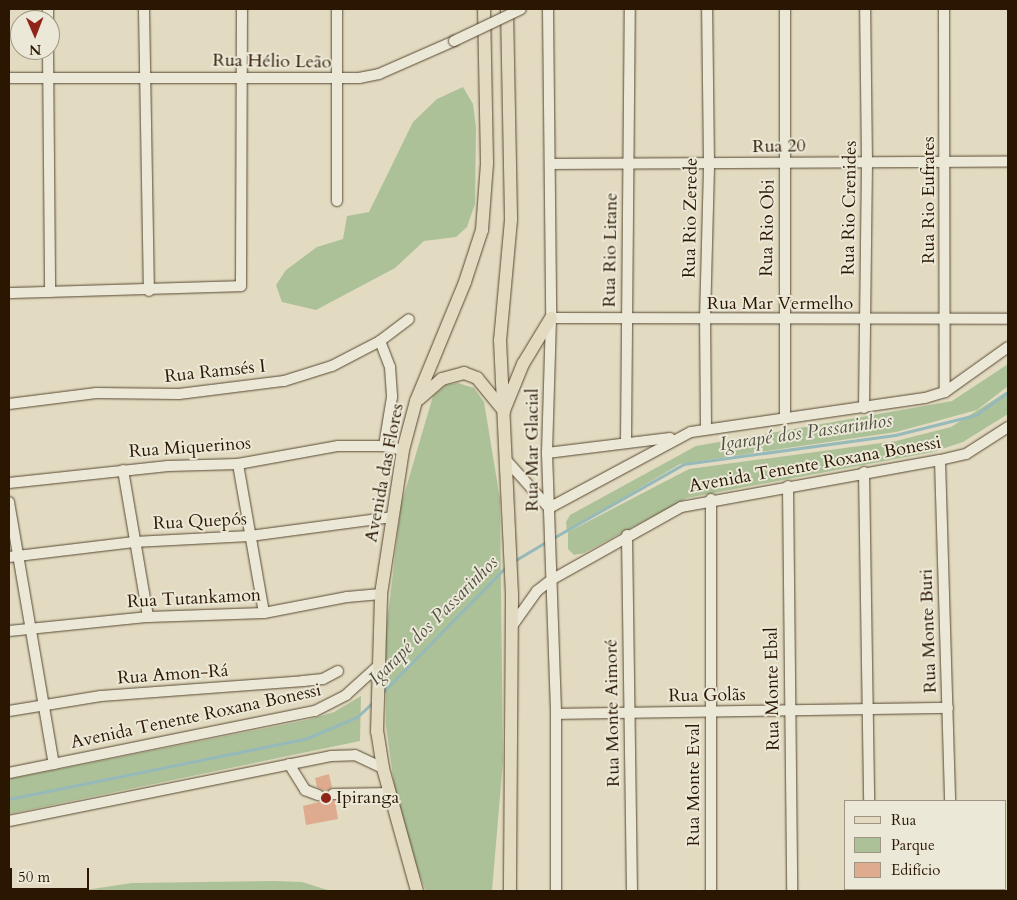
<!DOCTYPE html>
<html>
<head>
<meta charset="utf-8">
<style>
  body { margin:0 }
  #map { position:relative; width:1017px; height:900px; overflow:hidden; background:#e2dbc1; font-family:Cardo,serif }
  div>[style] { position:absolute }
  [style*='--x'] { left:calc(var(--x)*1px); top:calc(var(--y)*1px); width:calc(var(--w)*1px); rotate:calc(var(--a)*1deg) }
  .green>* { inset:0; background:#adc198 }
  .stream>* { height:3px; margin:-1.5px; padding:0 1.5px; transform-origin:1.5px; border-radius:1.5px; background:#96b9ba }
  .building>* { inset:0; background:#deab8f }
  .minor-tunnel>* { height:10px; margin-top:-5px; transform-origin:0; background:repeating-linear-gradient(90deg,#bdb49b 0 10px,transparent 0 15px) }
  .roads { filter:drop-shadow(0 0 1px #594831) drop-shadow(0 0 1px #594831) }
  .minor>* { height:10px; margin:-5px; padding:0 5px; transform-origin:5px; border-radius:5px; background:#ece8d7 }
  .major>* { height:12px; margin:-6px; padding:0 6px; transform-origin:6px; border-radius:6px; background:#e2dbc1 }
  .bridges { filter:drop-shadow(0 0 1px #594831) drop-shadow(0 0 1px #594831) }
  .minor-bridge>* { height:10px; margin:-5px; padding:0 5px; transform-origin:5px; border-radius:5px; background:#ece8d7 }
  .dots>* { width:14px; height:14px; translate:-50% -50%; box-sizing:border-box; border:2px solid #ece8d7; border-radius:50% }
  span { translate:-50% -50%; white-space:nowrap; text-align:center; line-height:1.15; -webkit-text-stroke:4px #ece8d7; paint-order:stroke }
  .street-label { font-size:18px; color:#2b1701 }
  .poi-label { font-size:18px; color:#2b1701 }
  .left { translate:0 -50%; text-align:left }
  .water-label { font-size:19px; color:#505042; font-style:italic }
  .frame { position:absolute; inset:0; border:10px solid #2b1701; pointer-events:none }
  .legend { position:absolute; left:844px; top:800px; width:162px; height:90px; box-sizing:border-box; background:#ece8d7; border:1px solid #9f9481; margin:0; padding:6px 9px; list-style:none; font-size:15px; color:#2b1701 }
  .legend li { display:flex; align-items:center; gap:10px; height:25px }
  .legend b { width:25px; border:1px solid #9f9481 }
  .north { position:absolute; left:10px; top:10px; width:50px; height:50px; box-sizing:border-box; background:#ece8d7; border:1px solid #9f9481; border-radius:50%; rotate:179deg; font-size:14px; font-weight:700; line-height:20px; text-align:center; color:#2b1701 }
  .north::after { content:''; display:block; margin:auto; width:18px; height:22px; background:#8f2418; clip-path:polygon(50% 0,100% 100%,50% 72%,0 100%) }
  .scale { position:absolute; left:10px; top:868px; width:79px; height:22px; box-sizing:border-box; border:2px solid #2b1701; border-top:0; padding-left:6px; font-size:15px; line-height:18px; white-space:nowrap; color:#2b1701; -webkit-text-stroke:4px #ece8d7; paint-order:stroke }
</style>
</head>
<body>
<div id="map">
  <div class="green">
    <i style="clip-path:polygon(463px 87px,473px 104px,476px 127px,475px 204px,467px 227px,456px 237px,424px 241px,395px 268px,316px 310px,282px 302px,276px 285px,286px 270px,317px 247px,343px 239px,347px 216px,369px 212px,413px 122px,437px 99px)"></i>
    <i style="clip-path:polygon(1008px 364px,1008px 386px,977px 410px,896px 432px,680px 464px,567px 531px,566px 522px,570px 515px,696px 446px,952px 401px)"></i>
    <i style="clip-path:polygon(458px 383px,474px 388px,484px 402px,500px 499px,503px 761px,492px 891px,426px 891px,410px 850px,396px 798px,386px 726px,386px 632px,401px 505px,433px 396px,446px 385px)"></i>
    <i style="clip-path:polygon(1008px 391px,1008px 414px,963px 442px,933px 452px,687px 498px,584px 553px,574px 555px,568px 549px,568px 532px,689px 469px,896px 441px,951px 427px)"></i>
    <i style="clip-path:polygon(361px 696px,360px 741px,9px 814px,9px 779px,307px 720px,334px 712px)"></i>
    <i style="clip-path:polygon(274px 881px,302px 882px,331px 891px,79px 891px,132px 883px)"></i>
  </div>
  <div class="stream">
    <i style="--x:553;--y:538;--w:150;--a:-29.5"></i>
    <i style="--x:684;--y:464;--w:213;--a:-7.8"></i>
    <i style="--x:895;--y:435;--w:83;--a:-13.9"></i>
    <i style="--x:976;--y:415;--w:39;--a:-36"></i>
    <i style="--x:514;--y:561;--w:39;--a:-31"></i>
    <i style="--x:382;--y:693;--w:178;--a:-45.5"></i>
    <i style="--x:9;--y:799;--w:302;--a:-11.5"></i>
    <i style="--x:305;--y:739;--w:56;--a:-22.9"></i>
    <i style="--x:357;--y:717;--w:23;--a:-43"></i>
  </div>
  <div class="building">
    <i style="clip-path:polygon(329px 774px,332px 787px,326px 795px,335px 801px,338px 819px,306px 825px,303px 806px,319px 802px,325px 797px,324px 791px,317px 787px,315px 778px)"></i>
  </div>
  <div class="minor-tunnel">
    <i style="--x:318;--y:795;--w:15;--a:-4"></i>
  </div>
  <div class="roads">
    <div class="minor">
      <i style="--x:48;--y:9;--w:11;--a:90"></i>
      <i style="--x:144;--y:9;--w:282;--a:89"></i>
      <i style="--x:548;--y:9;--w:309;--a:89.4"></i>
      <i style="--x:551;--y:318;--w:135;--a:91.7"></i>
      <i style="--x:547;--y:453;--w:261;--a:88"></i>
      <i style="--x:556;--y:714;--w:177;--a:90"></i>
      <i style="--x:785;--y:9;--w:410;--a:90"></i>
      <i style="--x:944;--y:9;--w:383;--a:89.9"></i>
      <i style="--x:48;--y:50;--w:242;--a:89.5"></i>
      <i style="--x:9;--y:78;--w:350;--a:0"></i>
      <i style="--x:359;--y:78;--w:20;--a:-11"></i>
      <i style="--x:379;--y:74;--w:82;--a:-23.7"></i>
      <i style="--x:550;--y:164;--w:458;--a:-0.3"></i>
      <i style="--x:337;--y:201;--w:192;--a:-90"></i>
      <i style="--x:9;--y:293;--w:232;--a:-1.7"></i>
      <i style="--x:241;--y:286;--w:277;--a:-89.8"></i>
      <i style="--x:551;--y:318;--w:457;--a:0.1"></i>
      <i style="--x:380;--y:341;--w:28;--a:69"></i>
      <i style="--x:390;--y:367;--w:30;--a:86"></i>
      <i style="--x:392;--y:397;--w:50;--a:99.3"></i>
      <i style="--x:9;--y:404;--w:88;--a:-7.2"></i>
      <i style="--x:96;--y:393;--w:83;--a:0.7"></i>
      <i style="--x:179;--y:394;--w:106;--a:-7.1"></i>
      <i style="--x:284;--y:381;--w:50;--a:-17.4"></i>
      <i style="--x:332;--y:366;--w:54;--a:-27.5"></i>
      <i style="--x:380;--y:341;--w:36;--a:-37"></i>
      <i style="--x:864;--y:408;--w:246;--a:-89.3"></i>
      <i style="--x:867;--y:162;--w:153;--a:-90.7"></i>
      <i style="--x:706;--y:428;--w:108;--a:-90.5"></i>
      <i style="--x:705;--y:320;--w:156;--a:-88.5"></i>
      <i style="--x:709;--y:164;--w:155;--a:-90.7"></i>
      <i style="--x:626;--y:442;--w:433;--a:-89.5"></i>
      <i style="--x:547;--y:453;--w:124;--a:-7"></i>
      <i style="--x:940;--y:460;--w:341;--a:88.3"></i>
      <i style="--x:508;--y:462;--w:62;--a:48.3"></i>
      <i style="--x:238;--y:464;--w:151;--a:80.1"></i>
      <i style="--x:123;--y:470;--w:149;--a:80.3"></i>
      <i style="--x:864;--y:472;--w:329;--a:89.1"></i>
      <i style="--x:9;--y:483;--w:160;--a:-6.1"></i>
      <i style="--x:168;--y:466;--w:70;--a:-1.6"></i>
      <i style="--x:238;--y:464;--w:102;--a:-10.2"></i>
      <i style="--x:338;--y:446;--w:46;--a:0"></i>
      <i style="--x:384;--y:446;--w:19;--a:12"></i>
      <i style="--x:788;--y:486;--w:405;--a:89.4"></i>
      <i style="--x:9;--y:502;--w:266;--a:80.3"></i>
      <i style="--x:549;--y:508;--w:161;--a:-28.2"></i>
      <i style="--x:691;--y:432;--w:236;--a:-8.3"></i>
      <i style="--x:925;--y:398;--w:21;--a:-17"></i>
      <i style="--x:945;--y:392;--w:77;--a:-35.5"></i>
      <i style="--x:627;--y:535;--w:356;--a:89.2"></i>
      <i style="--x:9;--y:557;--w:126;--a:-6.8"></i>
      <i style="--x:134;--y:542;--w:116;--a:-3"></i>
      <i style="--x:250;--y:536;--w:143;--a:-7.6"></i>
      <i style="--x:512;--y:626;--w:43;--a:-54.5"></i>
      <i style="--x:537;--y:591;--w:18;--a:-38"></i>
      <i style="--x:551;--y:580;--w:149;--a:-29.3"></i>
      <i style="--x:681;--y:507;--w:263;--a:-10.3"></i>
      <i style="--x:940;--y:460;--w:27;--a:-13"></i>
      <i style="--x:966;--y:454;--w:50;--a:-32.7"></i>
      <i style="--x:9;--y:631;--w:140;--a:-5.8"></i>
      <i style="--x:148;--y:617;--w:116;--a:-2"></i>
      <i style="--x:264;--y:613;--w:85;--a:-10.9"></i>
      <i style="--x:347;--y:597;--w:34;--a:-5"></i>
      <i style="--x:9;--y:711;--w:93;--a:-9.3"></i>
      <i style="--x:101;--y:696;--w:203;--a:-4.2"></i>
      <i style="--x:303;--y:681;--w:20;--a:-6"></i>
      <i style="--x:323;--y:679;--w:17;--a:-28"></i>
      <i style="--x:556;--y:714;--w:392;--a:-0.9"></i>
      <i style="--x:289;--y:764;--w:31;--a:58"></i>
      <i style="--x:305;--y:790;--w:14;--a:21"></i>
      <i style="--x:9;--y:773;--w:312;--a:-11.5"></i>
      <i style="--x:315;--y:711;--w:35;--a:-27"></i>
      <i style="--x:346;--y:695;--w:43;--a:-42.2"></i>
      <i style="--x:333;--y:794;--w:57;--a:-1"></i>
      <i style="--x:9;--y:821;--w:328;--a:-11.4"></i>
      <i style="--x:331;--y:756;--w:24;--a:-2"></i>
      <i style="--x:355;--y:755;--w:31;--a:25"></i>
      <i style="--x:870;--y:889;--w:2;--a:90"></i>
      <i style="--x:952;--y:889;--w:2;--a:90"></i>
      <i style="--x:711;--y:891;--w:392;--a:-90"></i>
    </div>
    <div class="major">
      <i style="--x:507;--y:9;--w:211;--a:88.9"></i>
      <i style="--x:511;--y:220;--w:121;--a:95.2"></i>
      <i style="--x:500;--y:340;--w:255;--a:87.3"></i>
      <i style="--x:512;--y:595;--w:296;--a:90.4"></i>
      <i style="--x:419;--y:399;--w:30;--a:-41"></i>
      <i style="--x:442;--y:379;--w:23;--a:-15"></i>
      <i style="--x:464;--y:373;--w:14;--a:21"></i>
      <i style="--x:477;--y:378;--w:43;--a:50.7"></i>
      <i style="--x:505;--y:408;--w:48;--a:-67.8"></i>
      <i style="--x:523;--y:364;--w:54;--a:-58.7"></i>
      <i style="--x:417;--y:891;--w:128;--a:-105.5"></i>
      <i style="--x:383;--y:768;--w:36;--a:-99"></i>
      <i style="--x:377;--y:732;--w:138;--a:-88.3"></i>
      <i style="--x:381;--y:594;--w:146;--a:-81.3"></i>
      <i style="--x:403;--y:450;--w:51;--a:-75.1"></i>
      <i style="--x:416;--y:401;--w:129;--a:-67.6"></i>
      <i style="--x:465;--y:282;--w:55;--a:-71.9"></i>
      <i style="--x:482;--y:230;--w:67;--a:-85.7"></i>
      <i style="--x:487;--y:163;--w:154;--a:-91.1"></i>
    </div>
  </div>
  <div class="bridges">
    <div class="minor-bridge">
      <i style="--x:454;--y:41;--w:74;--a:-25.5"></i>
    </div>
  </div>
  <div class="dots">
    <i style="left:326px;top:798px;background:#8f2418"></i>
  </div>
  <div class="street-label">
    <span style="left:272px;top:62px;rotate:1deg">Rua Hélio Leão</span>
    <span style="left:779px;top:147px;rotate:-1deg">Rua 20</span>
    <span style="left:929px;top:200px;rotate:-90deg">Rua Rio Eufrates</span>
    <span style="left:850px;top:208px;rotate:-89deg">Rua Rio Crenides</span>
    <span style="left:691px;top:218px;rotate:-89deg">Rua Rio Zerede</span>
    <span style="left:768px;top:228px;rotate:-89deg">Rua Rio Obi</span>
    <span style="left:611px;top:250px;rotate:-89deg">Rua Rio Litane</span>
    <span style="left:780px;top:304px">Rua Mar Vermelho</span>
    <span style="left:215px;top:372px;rotate:-6deg">Rua Ramsés I</span>
    <span style="left:190px;top:448px;rotate:-4deg">Rua Miquerinos</span>
    <span style="left:533px;top:450px;rotate:-90deg">Rua Mar Glacial</span>
    <span style="left:815px;top:465px;rotate:-10deg">Avenida Tenente Roxana Bonessi</span>
    <span style="left:385px;top:473px;rotate:-79deg">Avenida das Flores</span>
    <span style="left:200px;top:522px;rotate:-3deg">Rua Quepós</span>
    <span style="left:194px;top:599px;rotate:-3deg">Rua Tutankamon</span>
    <span style="left:929px;top:631px;rotate:-92deg">Rua Monte Buri</span>
    <span style="left:173px;top:675px;rotate:-4deg">Rua Amon-Rá</span>
    <span style="left:773px;top:689px;rotate:-91deg">Rua Monte Ebal</span>
    <span style="left:707px;top:696px;rotate:-1deg">Rua Golãs</span>
    <span style="left:613px;top:713px;rotate:-91deg">Rua Monte Aimoré</span>
    <span style="left:196px;top:717px;rotate:-12deg">Avenida Tenente Roxana Bonessi</span>
    <span style="left:694px;top:785px;rotate:-90deg">Rua Monte Eval</span>
  </div>
  <div class="poi-label">
    <span class="left" style="left:336px;top:798px">Ipiranga</span>
  </div>
  <div class="water-label">
    <span style="left:806px;top:433px;rotate:-8deg">Igarapé dos Passarinhos</span>
    <span style="left:434px;top:621px;rotate:-45deg">Igarapé dos Passarinhos</span>
  </div>
  <div class="frame"></div>
  <ul class="legend">
  <li><b style="height:6px;background:#e2dbc1"></b>Rua</li>
  <li><b style="height:14px;background:#adc198"></b>Parque</li>
  <li><b style="height:14px;background:#deab8f"></b>Edifício</li>
  </ul>
  <div class="north">N</div>
  <div class="scale">50 m</div>
</div>
</body>
</html>
